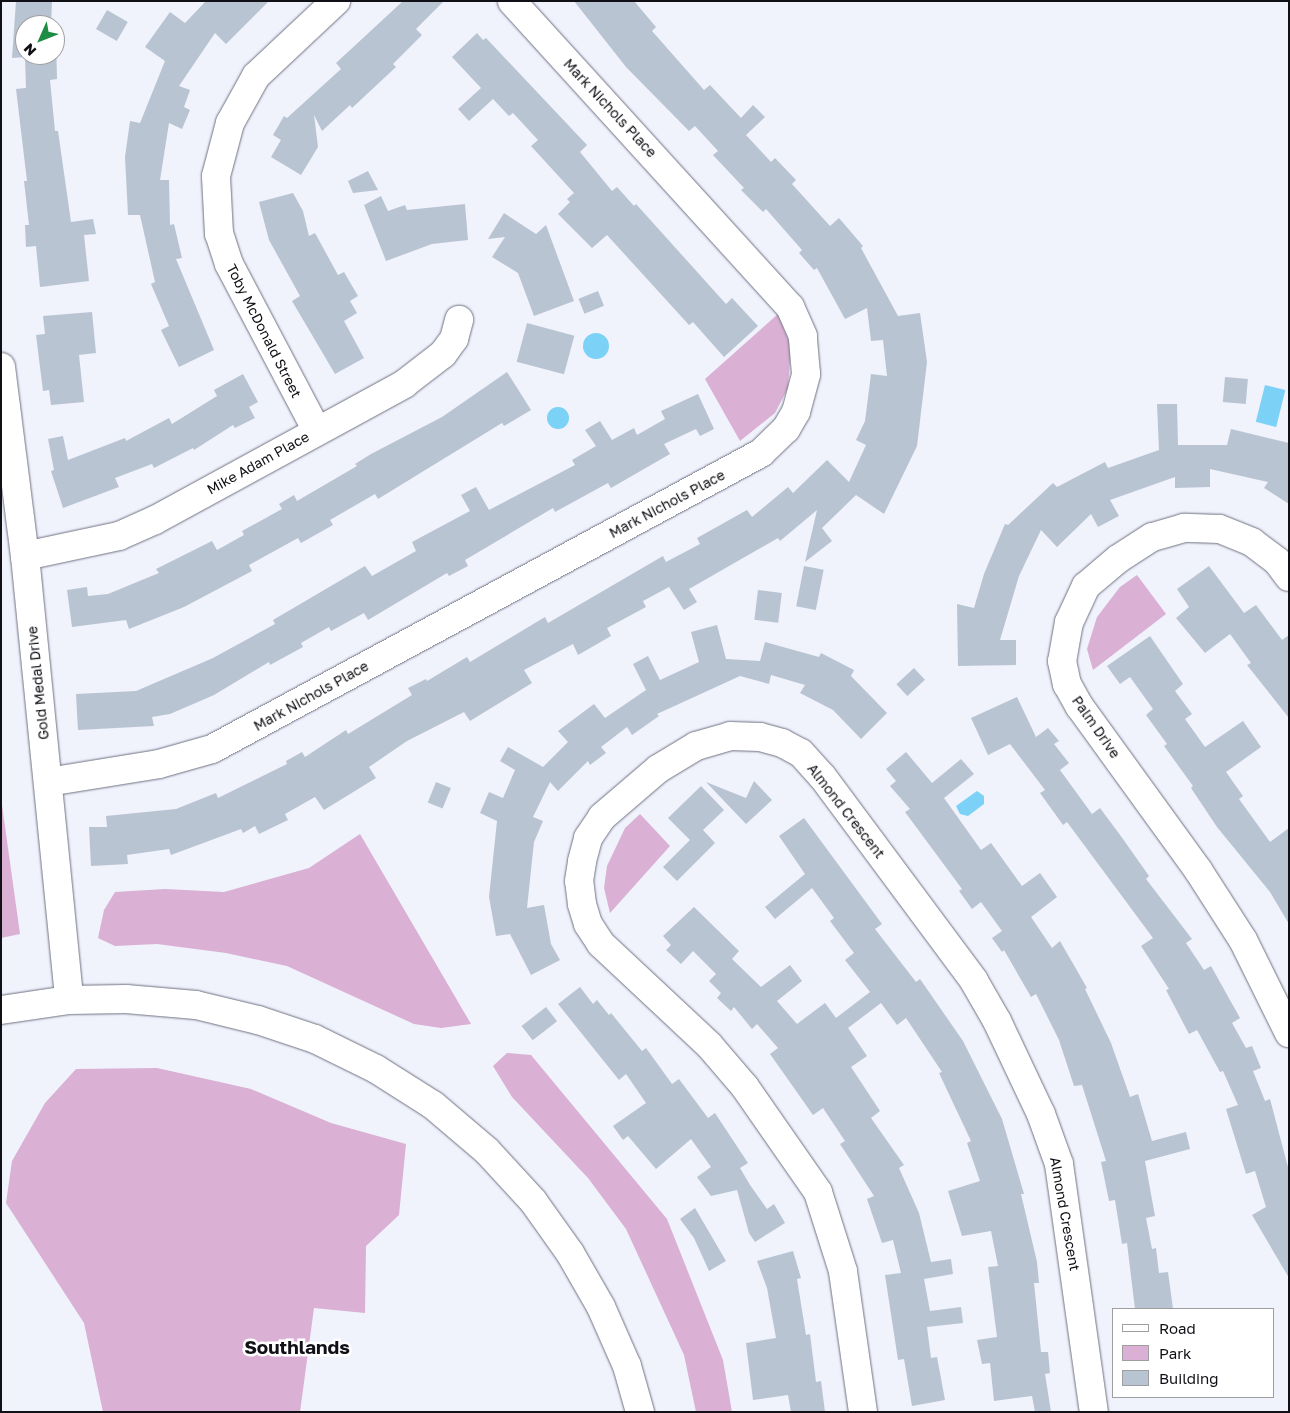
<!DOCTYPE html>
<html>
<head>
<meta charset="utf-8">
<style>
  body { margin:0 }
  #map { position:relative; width:1290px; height:1413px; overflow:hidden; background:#f0f2fc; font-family:"Golos Text",sans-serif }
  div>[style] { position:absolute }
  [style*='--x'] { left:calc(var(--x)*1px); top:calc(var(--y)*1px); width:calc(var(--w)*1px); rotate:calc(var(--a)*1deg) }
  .green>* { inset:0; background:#dab0d4 }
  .water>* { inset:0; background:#7bd1f6; transform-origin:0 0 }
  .round { border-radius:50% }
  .building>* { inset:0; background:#b9c4d2; transform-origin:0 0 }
  .roads { filter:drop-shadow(0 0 1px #6f7280) drop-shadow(0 0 1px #6f7280) }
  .minor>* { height:28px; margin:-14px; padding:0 14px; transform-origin:14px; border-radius:14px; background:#fff }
  .major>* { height:28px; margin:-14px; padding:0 14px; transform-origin:14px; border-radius:14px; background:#fff }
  span { translate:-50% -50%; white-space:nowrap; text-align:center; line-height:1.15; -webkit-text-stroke:5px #fff; paint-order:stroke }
  .street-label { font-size:14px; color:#101016 }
  .district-label { font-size:19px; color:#101016; font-weight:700 }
  .frame { position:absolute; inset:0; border:2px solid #101016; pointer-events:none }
  .legend { position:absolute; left:1112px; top:1308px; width:162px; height:90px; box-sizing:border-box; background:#fff; border:1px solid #9f9fa2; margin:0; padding:6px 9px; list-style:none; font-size:15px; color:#101016 }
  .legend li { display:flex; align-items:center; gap:10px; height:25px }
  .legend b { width:25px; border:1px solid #9f9fa2 }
  .north { position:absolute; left:15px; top:15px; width:50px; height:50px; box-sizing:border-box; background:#fff; border:1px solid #9f9fa2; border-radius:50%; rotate:226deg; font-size:14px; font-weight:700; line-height:20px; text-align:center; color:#101016 }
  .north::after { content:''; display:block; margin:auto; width:18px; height:22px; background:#1d8d45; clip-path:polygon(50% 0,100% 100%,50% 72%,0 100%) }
</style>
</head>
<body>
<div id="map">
  <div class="green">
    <i style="clip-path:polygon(778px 314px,791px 346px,788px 388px,775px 413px,740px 441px,705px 379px)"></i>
    <i style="clip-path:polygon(1137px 575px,1166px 614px,1093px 670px,1087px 649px,1097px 617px,1120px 587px)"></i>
    <i style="clip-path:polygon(1px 798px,20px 934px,1px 938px)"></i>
    <i style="clip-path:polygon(640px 814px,670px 846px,610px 913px,604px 888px,607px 866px,625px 828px)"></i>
    <i style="clip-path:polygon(360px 834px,471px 1024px,441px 1028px,414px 1024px,287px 966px,226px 953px,157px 944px,115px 946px,98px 938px,104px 910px,115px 892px,165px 889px,224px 892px,309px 868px)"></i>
    <i style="clip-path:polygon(507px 1053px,531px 1055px,667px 1219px,723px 1360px,732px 1412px,696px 1412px,684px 1355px,626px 1229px,588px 1178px,512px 1097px,493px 1066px)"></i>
    <i style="clip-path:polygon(157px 1068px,251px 1089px,331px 1123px,406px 1144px,399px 1215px,366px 1246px,365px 1313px,314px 1308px,300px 1412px,103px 1412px,84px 1323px,6px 1203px,12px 1161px,45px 1103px,76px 1069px)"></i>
  </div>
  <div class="water">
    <i class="round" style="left:583px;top:333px;width:26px;height:26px"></i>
    <i style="left:1265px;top:385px;width:21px;height:38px;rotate:14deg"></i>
    <i class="round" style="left:547px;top:407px;width:22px;height:22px"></i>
    <i style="clip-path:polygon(977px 791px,984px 796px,984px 804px,968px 816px,960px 814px,956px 806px)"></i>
  </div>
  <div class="building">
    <i style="clip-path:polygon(16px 1px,52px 1px,51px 25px,25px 25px,25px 55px,55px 55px,56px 38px,57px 79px,50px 80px,55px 131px,58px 131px,71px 222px,93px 219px,96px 234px,84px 235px,89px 281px,40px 287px,36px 246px,26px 247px,25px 225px,29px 225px,24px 181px,27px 181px,16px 89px,26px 88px,25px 57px,12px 58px)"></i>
    <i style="clip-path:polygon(206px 1px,269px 1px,226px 44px,215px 33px,179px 86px,190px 90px,184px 107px,190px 110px,182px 129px,169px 123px,160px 180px,169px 180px,170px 225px,174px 224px,182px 258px,176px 259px,214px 350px,179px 367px,161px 330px,169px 326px,151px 284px,155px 282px,140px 215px,128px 215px,125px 157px,130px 121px,140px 123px,165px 61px,145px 47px,170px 12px,185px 23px)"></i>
    <i style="clip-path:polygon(403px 1px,444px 1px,416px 29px,422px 35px,393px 64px,396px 67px,352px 108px,350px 105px,322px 131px,314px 115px,318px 147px,301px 175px,271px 157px,281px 140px,273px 135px,284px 116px,287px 118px,341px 69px,336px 63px)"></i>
    <i style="clip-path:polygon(574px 1px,634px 1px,656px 27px,652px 31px,704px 90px,710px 85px,741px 118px,753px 105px,765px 117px,746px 135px,771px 162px,775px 158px,796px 180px,792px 184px,830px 226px,839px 218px,863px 246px,861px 248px,898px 316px,920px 313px,927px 362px,917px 446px,884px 514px,856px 495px,822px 528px,832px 541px,805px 562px,817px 510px,780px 541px,778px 538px,689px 589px,697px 602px,684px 610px,669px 587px,643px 601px,646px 607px,607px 628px,611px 636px,578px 655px,573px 644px,524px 670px,532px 683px,470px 721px,464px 712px,407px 741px,369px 767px,376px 778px,324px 810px,315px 797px,285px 814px,288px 820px,259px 834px,255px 826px,243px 833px,241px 829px,171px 855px,169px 849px,127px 855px,128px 864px,91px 866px,89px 827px,107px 827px,106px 816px,176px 809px,216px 793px,218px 798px,287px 764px,286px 761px,302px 752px,305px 757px,346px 730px,348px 734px,412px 695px,408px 688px,426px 679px,427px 681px,467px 657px,470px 662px,545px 617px,548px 623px,663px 556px,666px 562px,700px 544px,697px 538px,747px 510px,752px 517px,788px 487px,793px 493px,827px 460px,849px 482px,866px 445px,856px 440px,865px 421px,871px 374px,887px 376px,883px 340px,871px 341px,867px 308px,845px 319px,817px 268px,814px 270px,799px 253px,802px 250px,766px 209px,763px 212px,741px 190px,744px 188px,713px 155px,718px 151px,695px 126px,689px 131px,626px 67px)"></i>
    <i style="left:107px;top:10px;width:24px;height:22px;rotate:30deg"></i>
    <i style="clip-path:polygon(477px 33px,483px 40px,486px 38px,587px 145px,580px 152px,612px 191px,617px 187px,634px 206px,636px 204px,726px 304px,732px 298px,758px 326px,724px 357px,693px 322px,689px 325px,607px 235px,592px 248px,558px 214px,570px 202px,567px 199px,574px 193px,531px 146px,538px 140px,513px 113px,509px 116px,493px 99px,469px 121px,458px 109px,481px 88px,452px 57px)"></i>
    <i style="clip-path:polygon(368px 171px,378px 190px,353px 193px,348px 181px)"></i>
    <i style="clip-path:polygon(293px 193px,303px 211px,309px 236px,315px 233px,338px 275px,344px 272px,358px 296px,350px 301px,357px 313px,344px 321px,364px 358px,335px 374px,292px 301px,300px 296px,269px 240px,259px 202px)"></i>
    <i style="clip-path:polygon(381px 196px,388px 211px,405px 205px,407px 210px,465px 204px,468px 240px,432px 244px,386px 261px,364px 205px)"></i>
    <i style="clip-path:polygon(504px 213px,536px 234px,546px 225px,574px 301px,534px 316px,518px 273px,492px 257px,505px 237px,488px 239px)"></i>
    <i style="left:598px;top:291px;width:16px;height:21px;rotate:68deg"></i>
    <i style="clip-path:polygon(92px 312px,96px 353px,79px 355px,84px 402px,51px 405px,49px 390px,43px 391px,36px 335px,45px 334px,43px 316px)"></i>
    <i style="left:527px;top:323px;width:49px;height:40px;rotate:15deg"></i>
    <i style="clip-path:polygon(507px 372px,531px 410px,504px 426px,502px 423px,378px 499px,375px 494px,330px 520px,333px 525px,301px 543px,298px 538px,249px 565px,252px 571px,184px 607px,129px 629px,126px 620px,72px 627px,67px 590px,87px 587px,88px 596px,108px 594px,159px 573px,156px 569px,212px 541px,217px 550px,244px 535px,242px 531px,282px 509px,279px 504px,294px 495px,297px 501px,357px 466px,355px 464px,371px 454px,442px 417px)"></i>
    <i style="clip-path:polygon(243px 374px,258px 402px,249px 407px,255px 418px,235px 428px,233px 425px,194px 450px,193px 448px,154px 468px,152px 464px,115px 478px,119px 487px,63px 508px,51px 471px,54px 470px,48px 439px,63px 436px,68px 460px,125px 438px,126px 441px,169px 418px,172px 424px,217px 396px,214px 390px)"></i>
    <i style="left:1225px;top:377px;width:23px;height:25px;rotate:5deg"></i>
    <i style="clip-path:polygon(698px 394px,714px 429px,700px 436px,696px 429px,664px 444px,670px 454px,611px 488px,608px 483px,555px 512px,553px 508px,465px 560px,468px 566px,449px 576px,447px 573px,368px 620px,364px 613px,331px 631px,329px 627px,301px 643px,303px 647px,270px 665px,269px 662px,214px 695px,170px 714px,152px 717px,154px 726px,78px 730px,76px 694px,136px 691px,213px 658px,275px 624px,273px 620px,365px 566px,372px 576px,416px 551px,412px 542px,470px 511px,461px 495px,476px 487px,489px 510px,575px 465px,572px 460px,596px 446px,585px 430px,600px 421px,612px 440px,634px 428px,637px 435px,665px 419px,661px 411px)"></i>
    <i style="clip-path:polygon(1157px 404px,1177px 404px,1178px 445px,1227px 445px,1231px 429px,1289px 443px,1289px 504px,1264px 488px,1268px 482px,1210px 469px,1210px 487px,1175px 488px,1175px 477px,1110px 500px,1119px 516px,1098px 527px,1091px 514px,1057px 547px,1041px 530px,1019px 576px,1000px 640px,1016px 640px,1016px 665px,958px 666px,957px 604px,974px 608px,984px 574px,1005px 524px,1008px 525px,1053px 483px,1057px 487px,1105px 462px,1108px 468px,1159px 450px)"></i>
    <i style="left:804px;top:566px;width:20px;height:41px;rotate:11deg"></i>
    <i style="clip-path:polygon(1209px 566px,1244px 613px,1256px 605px,1282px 640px,1289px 635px,1289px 718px,1247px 665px,1251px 663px,1230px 634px,1205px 653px,1176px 618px,1189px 607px,1177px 589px)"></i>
    <i style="left:758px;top:590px;width:24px;height:30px;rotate:7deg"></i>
    <i style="clip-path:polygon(717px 625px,726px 659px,760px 661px,765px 642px,819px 657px,821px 653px,854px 670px,851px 676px,887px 713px,861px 739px,833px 710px,800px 693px,805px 685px,771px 675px,769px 684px,740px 676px,657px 714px,659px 716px,632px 735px,627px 727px,601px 747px,606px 753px,590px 765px,588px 761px,558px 791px,550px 782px,533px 817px,543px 821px,534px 842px,527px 908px,544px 905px,551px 944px,560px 960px,531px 975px,510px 934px,496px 936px,489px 897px,497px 821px,480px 813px,489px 792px,503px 798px,515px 770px,500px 761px,508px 747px,543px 767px,568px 742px,558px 731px,594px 704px,605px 718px,646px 690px,633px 664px,648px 656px,660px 680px,699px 662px,691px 632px)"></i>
    <i style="clip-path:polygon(1150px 636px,1183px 684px,1175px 691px,1192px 714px,1185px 719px,1205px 747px,1243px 721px,1261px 747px,1226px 772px,1243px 796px,1239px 799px,1270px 842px,1289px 828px,1289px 924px,1270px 892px,1217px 827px,1191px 788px,1193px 786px,1164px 746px,1167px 744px,1146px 715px,1153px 709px,1130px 677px,1120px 684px,1107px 666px)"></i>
    <i style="left:914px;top:668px;width:16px;height:24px;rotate:47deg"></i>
    <i style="clip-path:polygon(1017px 697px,1036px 737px,1048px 728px,1059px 741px,1054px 744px,1069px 763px,1060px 770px,1092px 814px,1100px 808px,1123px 839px,1149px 876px,1146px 879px,1192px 939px,1186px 943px,1204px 970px,1211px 966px,1240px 1018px,1232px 1023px,1246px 1048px,1252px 1046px,1261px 1068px,1253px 1071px,1265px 1101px,1270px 1099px,1289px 1171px,1289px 1278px,1252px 1215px,1266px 1207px,1255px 1171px,1246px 1174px,1226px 1109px,1238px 1105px,1223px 1071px,1220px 1072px,1197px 1030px,1189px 1034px,1166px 990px,1169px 989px,1141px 946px,1153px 938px,1067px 822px,1063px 825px,1040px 793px,1045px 790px,1010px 744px,988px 755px,971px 718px)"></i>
    <i style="clip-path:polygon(906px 752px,932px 783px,961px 759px,974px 774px,944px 798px,981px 850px,991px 843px,1022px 886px,1040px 873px,1057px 897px,1031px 917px,1052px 948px,1060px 941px,1087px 988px,1085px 989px,1111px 1043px,1130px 1097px,1138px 1094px,1152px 1141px,1186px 1132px,1190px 1149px,1145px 1161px,1155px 1216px,1146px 1218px,1152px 1249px,1156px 1248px,1159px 1273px,1168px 1272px,1173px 1309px,1135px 1309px,1127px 1243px,1122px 1244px,1115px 1200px,1109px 1201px,1101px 1162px,1106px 1161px,1082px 1085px,1074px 1086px,1059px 1040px,1036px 994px,1031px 997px,1004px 950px,1002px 952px,992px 938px,1002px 931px,981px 902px,972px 909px,959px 891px,962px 889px,905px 812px,910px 809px,890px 786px,896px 781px,886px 769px)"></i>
    <i style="clip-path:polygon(754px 781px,772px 800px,746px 824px,706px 782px,746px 798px)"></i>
    <i style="left:436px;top:782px;width:16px;height:22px;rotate:22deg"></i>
    <i style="clip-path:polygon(701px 786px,724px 810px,703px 830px,715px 843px,677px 881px,663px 867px,690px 840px,668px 818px)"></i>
    <i style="clip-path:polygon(804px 818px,882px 924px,875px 929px,916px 982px,920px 979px,963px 1041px,1002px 1119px,1024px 1194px,1021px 1194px,1037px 1262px,1039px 1283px,1034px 1283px,1041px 1352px,1048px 1352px,1050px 1373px,1045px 1374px,1051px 1412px,1035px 1412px,1032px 1396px,994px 1401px,990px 1363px,982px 1364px,977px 1340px,997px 1337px,988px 1267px,998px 1266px,991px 1231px,962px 1236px,948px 1191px,980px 1181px,967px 1143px,971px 1141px,939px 1073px,942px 1072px,906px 1018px,897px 1025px,881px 1003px,848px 1028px,867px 1056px,851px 1067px,880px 1111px,871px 1118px,904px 1165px,899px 1168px,919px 1213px,931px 1262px,951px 1259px,953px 1274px,924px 1279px,930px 1311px,961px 1307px,963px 1323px,927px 1327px,931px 1358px,937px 1357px,945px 1400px,912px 1406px,904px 1359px,898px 1360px,885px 1275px,901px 1273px,893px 1240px,882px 1243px,867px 1199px,874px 1196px,840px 1144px,845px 1141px,823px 1108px,813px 1115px,770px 1054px,778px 1048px,757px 1024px,752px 1029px,734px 1007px,731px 1011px,717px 998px,721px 993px,709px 981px,716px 974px,693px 951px,681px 964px,666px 950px,671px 945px,663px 936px,694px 907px,739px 951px,732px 959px,761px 987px,790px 965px,802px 981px,777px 1001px,797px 1024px,825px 1003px,836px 1018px,870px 992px,845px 960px,854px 953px,830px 921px,834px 918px,812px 888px,775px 919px,765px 907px,805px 874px,779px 836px)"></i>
    <i style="clip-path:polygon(580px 987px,593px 1004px,597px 1000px,609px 1015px,611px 1013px,642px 1051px,646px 1048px,672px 1084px,679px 1079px,708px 1118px,715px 1113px,748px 1163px,740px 1168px,750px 1185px,767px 1209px,774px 1204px,785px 1223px,755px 1242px,749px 1233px,737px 1190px,711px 1196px,697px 1177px,711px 1167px,691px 1139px,656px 1169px,628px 1136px,623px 1140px,613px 1126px,646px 1103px,626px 1074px,619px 1080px,558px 1004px)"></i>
    <i style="left:546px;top:1007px;width:18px;height:31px;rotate:52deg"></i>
    <i style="clip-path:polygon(695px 1208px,726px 1261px,709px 1271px,694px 1238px,680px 1219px)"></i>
    <i style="clip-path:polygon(793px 1251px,801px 1278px,797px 1279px,806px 1335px,810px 1334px,816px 1382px,821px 1381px,825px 1412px,791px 1412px,788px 1395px,753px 1400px,746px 1343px,776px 1338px,767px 1288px,757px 1261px)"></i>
  </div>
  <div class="roads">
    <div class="minor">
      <i style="--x:1;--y:367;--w:191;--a:82.8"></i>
      <i style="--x:25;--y:556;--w:446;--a:84.3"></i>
      <i style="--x:317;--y:431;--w:189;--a:-117.8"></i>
      <i style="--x:229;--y:264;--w:32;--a:-108"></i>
      <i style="--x:219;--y:234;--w:58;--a:-93"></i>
      <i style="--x:216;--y:176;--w:55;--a:-75.2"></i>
      <i style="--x:230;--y:123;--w:54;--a:-61"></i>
      <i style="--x:256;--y:76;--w:110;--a:-43.2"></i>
      <i style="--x:25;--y:556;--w:96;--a:-12"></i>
      <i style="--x:119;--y:536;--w:39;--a:-24"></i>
      <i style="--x:155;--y:520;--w:284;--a:-28.6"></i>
      <i style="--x:404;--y:384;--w:49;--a:-37.6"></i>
      <i style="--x:443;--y:354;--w:19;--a:-54"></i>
      <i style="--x:454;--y:339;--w:20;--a:-75"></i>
      <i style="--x:1289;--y:577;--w:20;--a:-127"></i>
      <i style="--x:1277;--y:561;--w:31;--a:-143"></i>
      <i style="--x:1252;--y:542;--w:35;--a:-158"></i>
      <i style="--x:1219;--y:529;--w:35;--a:-178"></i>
      <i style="--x:1184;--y:528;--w:33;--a:164"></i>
      <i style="--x:1152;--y:537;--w:40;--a:147.1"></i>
      <i style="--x:1118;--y:559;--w:42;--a:139.8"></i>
      <i style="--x:1086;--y:586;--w:40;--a:115"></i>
      <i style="--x:1069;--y:622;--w:40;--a:100"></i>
      <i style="--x:1062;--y:661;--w:24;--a:78"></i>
      <i style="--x:1067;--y:684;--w:26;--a:61"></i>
      <i style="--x:1080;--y:707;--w:201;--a:54.1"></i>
      <i style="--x:1198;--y:870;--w:83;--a:57.3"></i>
      <i style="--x:1243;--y:940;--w:104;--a:63.7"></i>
      <i style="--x:48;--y:782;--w:112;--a:-9.2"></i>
      <i style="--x:159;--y:764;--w:55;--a:-15.8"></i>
      <i style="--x:212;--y:749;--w:624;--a:-28.33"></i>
      <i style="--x:761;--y:453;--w:35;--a:-44"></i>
      <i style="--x:786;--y:429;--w:20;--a:-60"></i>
      <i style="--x:796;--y:412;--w:39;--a:-75"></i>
      <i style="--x:806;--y:374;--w:38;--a:-95"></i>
      <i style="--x:803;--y:336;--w:32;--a:-114"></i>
      <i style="--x:790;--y:307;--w:413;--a:-132.3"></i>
      <i style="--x:863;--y:1412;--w:142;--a:-98.1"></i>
      <i style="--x:843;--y:1271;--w:83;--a:-107.6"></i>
      <i style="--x:818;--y:1192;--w:128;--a:-124.8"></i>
      <i style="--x:745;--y:1087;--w:55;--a:-130.6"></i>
      <i style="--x:709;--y:1045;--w:148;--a:-136.9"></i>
      <i style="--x:601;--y:944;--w:24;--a:-123"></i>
      <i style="--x:588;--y:924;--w:21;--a:-107"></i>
      <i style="--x:582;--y:904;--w:23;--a:-97"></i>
      <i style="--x:579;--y:881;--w:20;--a:-81"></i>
      <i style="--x:582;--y:861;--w:24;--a:-75"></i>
      <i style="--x:588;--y:838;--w:25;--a:-56"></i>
      <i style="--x:602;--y:817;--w:74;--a:-40.6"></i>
      <i style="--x:658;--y:769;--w:44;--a:-31.2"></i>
      <i style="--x:696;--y:746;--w:35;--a:-16"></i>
      <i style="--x:730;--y:736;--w:30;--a:2"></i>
      <i style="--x:760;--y:737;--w:23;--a:15"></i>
      <i style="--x:782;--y:743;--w:21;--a:28"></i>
      <i style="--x:801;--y:753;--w:31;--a:48"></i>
      <i style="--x:822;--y:776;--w:255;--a:53.4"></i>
      <i style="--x:974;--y:981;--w:46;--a:60.1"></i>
      <i style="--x:997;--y:1021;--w:103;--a:64.7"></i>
      <i style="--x:1041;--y:1114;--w:53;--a:70.2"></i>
      <i style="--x:1059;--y:1164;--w:250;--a:82"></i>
    </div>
    <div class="major">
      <i style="--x:1;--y:1010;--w:69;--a:-8.4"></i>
      <i style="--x:69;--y:1000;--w:57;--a:-1"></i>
      <i style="--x:126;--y:999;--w:70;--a:4.9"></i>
      <i style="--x:196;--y:1005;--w:64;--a:13.6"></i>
      <i style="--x:258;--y:1020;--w:60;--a:18.4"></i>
      <i style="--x:315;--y:1039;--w:68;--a:26.2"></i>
      <i style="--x:376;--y:1069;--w:67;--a:32.3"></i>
      <i style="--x:433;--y:1105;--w:71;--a:40.4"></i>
      <i style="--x:487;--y:1151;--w:68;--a:47.4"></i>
      <i style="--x:533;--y:1201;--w:64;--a:54.6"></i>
      <i style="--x:570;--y:1253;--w:62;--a:60.1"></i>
      <i style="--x:601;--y:1307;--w:64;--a:66.2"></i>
      <i style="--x:627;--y:1366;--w:48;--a:74.2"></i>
    </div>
  </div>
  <div class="street-label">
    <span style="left:610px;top:108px;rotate:47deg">Mark Nichols Place</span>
    <span style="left:264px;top:331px;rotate:63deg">Toby McDonald Street</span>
    <span style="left:258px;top:463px;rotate:-29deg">Mike Adam Place</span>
    <span style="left:667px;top:504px;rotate:-28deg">Mark Nichols Place</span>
    <span style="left:38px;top:683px;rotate:-96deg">Gold Medal Drive</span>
    <span style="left:311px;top:696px;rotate:-29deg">Mark Nichols Place</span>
    <span style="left:1096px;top:727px;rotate:55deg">Palm Drive</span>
    <span style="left:846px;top:811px;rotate:52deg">Almond Crescent</span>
    <span style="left:1065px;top:1214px;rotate:80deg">Almond Crescent</span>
  </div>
  <div class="district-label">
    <span style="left:297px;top:1347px">Southlands</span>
  </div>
  <div class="frame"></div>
  <ul class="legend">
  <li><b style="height:6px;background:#fff"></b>Road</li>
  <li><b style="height:14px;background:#dab0d4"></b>Park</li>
  <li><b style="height:14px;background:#b9c4d2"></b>Building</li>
  </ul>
  <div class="north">N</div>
</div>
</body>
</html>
